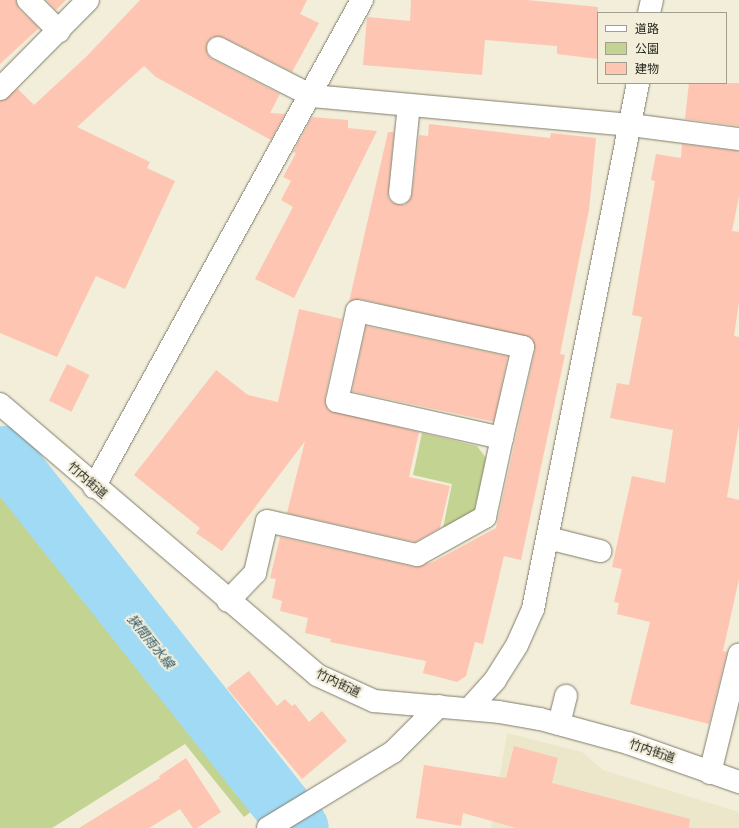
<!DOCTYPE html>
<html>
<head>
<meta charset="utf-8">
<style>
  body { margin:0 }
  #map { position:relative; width:739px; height:828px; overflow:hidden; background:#f2eeda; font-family:Signika,"Noto Sans JP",sans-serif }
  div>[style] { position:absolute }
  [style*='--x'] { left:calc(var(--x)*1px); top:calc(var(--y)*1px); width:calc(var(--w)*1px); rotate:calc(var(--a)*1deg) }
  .built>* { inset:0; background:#ece7ca }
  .green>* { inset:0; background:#c3d492 }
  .river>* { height:58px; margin:-29px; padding:0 29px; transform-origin:29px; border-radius:29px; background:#a1daf4 }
  .building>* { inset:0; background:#fdc5b2; transform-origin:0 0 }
  .roads { filter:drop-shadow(0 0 1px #807c6a) drop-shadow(0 0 1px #807c6a) }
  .minor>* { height:22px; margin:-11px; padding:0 11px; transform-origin:11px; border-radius:11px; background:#fff }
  span { translate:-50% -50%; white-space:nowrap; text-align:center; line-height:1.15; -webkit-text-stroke:4px #f2eeda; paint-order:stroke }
  .street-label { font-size:12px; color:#26251d }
  .water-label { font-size:13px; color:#2a5669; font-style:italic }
  .legend { position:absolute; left:597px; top:12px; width:130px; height:72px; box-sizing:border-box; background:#f2eeda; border:1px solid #a09e8e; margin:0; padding:5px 7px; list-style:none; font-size:12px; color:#26251d }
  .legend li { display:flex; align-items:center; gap:8px; height:20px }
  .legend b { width:20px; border:1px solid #a09e8e }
</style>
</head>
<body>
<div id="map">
  <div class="built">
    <i style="clip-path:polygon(507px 733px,582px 752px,603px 770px,739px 812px,739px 828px,491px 828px)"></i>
  </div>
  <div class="green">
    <i style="clip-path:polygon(422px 433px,477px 446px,486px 458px,474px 512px,443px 528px,452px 484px,413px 475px)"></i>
    <i style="clip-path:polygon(0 482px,198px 730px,260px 805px,244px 817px,185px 744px,52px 828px,0 828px)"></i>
  </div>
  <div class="river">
    <i style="--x:4;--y:455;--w:476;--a:51.6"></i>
  </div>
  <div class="building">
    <i style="clip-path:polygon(0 0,16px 0,19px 9px,39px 28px,0 64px)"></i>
    <i style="clip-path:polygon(46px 0,66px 0,56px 10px)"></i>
    <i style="clip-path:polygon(140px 0,307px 0,300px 14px,319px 23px,292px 72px,223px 37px,212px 37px,207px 43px,207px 54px,212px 59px,280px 94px,270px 113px,285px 114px,271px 140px,156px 77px,144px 66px,77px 127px,150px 162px,147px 168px,175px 181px,125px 289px,96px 276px,57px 357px,0 333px,0 101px,18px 89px,34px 105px,87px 56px)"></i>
    <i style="clip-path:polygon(411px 0,527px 0,598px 7px,598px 59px,557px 54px,557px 46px,485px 40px,482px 75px,363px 65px,367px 17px,410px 21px)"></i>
    <i style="clip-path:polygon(689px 83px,739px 83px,739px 126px,685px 119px)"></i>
    <i style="clip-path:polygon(312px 117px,348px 120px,348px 128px,377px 131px,294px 298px,255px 279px,293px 207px,281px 200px,291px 181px,283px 177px,296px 153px,293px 152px)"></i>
    <i style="clip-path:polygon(429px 124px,550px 138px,551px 133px,596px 138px,589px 210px,560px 354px,565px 355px,521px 560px,504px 556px,483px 644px,475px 642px,466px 676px,457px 682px,423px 673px,426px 661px,330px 642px,331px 639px,305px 633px,308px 618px,280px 611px,282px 601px,272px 598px,276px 579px,270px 578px,280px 537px,415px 567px,433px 562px,496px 528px,535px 350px,532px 338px,360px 299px,349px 302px,388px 132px,394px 132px,388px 198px,393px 203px,405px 205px,412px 194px,419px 135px,428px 136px)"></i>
    <i style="clip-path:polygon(682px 144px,739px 151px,739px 196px,732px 231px,739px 232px,739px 302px,734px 336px,739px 337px,739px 425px,727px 497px,739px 500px,739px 579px,723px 651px,727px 652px,709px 724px,630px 704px,650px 622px,617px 614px,619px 603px,614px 602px,622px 569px,612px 567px,632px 476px,665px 483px,673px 430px,610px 418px,617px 383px,629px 385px,642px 317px,632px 315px,655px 181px,651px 180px,656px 154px,681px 158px)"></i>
    <i style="clip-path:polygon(299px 309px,342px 319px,325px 398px,328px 410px,419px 432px,409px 477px,450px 486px,440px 528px,415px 542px,287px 513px,305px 441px,222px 551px,196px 533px,200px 528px,134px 475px,216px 370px,248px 395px,278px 402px)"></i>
    <i style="left:366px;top:326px;width:145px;height:67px;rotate:12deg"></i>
    <i style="left:67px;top:364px;width:25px;height:41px;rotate:26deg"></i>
    <i style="clip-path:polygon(249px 671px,277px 706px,285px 699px,292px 706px,295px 704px,309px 722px,322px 711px,347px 741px,302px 779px,227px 688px)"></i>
    <i style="clip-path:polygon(514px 746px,558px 758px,552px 783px,690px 819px,689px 828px,516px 828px,463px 813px,461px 826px,416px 818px,424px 765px,506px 778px)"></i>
    <i style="clip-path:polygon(186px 758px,221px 812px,197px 828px,193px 828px,180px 809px,149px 828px,79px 828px,160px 778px,159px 776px)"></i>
  </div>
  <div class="roads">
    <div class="minor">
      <i style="--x:28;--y:0;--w:44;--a:45"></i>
      <i style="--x:649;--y:13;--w:13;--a:-77"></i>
      <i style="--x:218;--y:48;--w:106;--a:27.1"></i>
      <i style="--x:312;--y:96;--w:320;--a:5.2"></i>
      <i style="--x:631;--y:125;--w:109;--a:7.4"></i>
      <i style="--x:0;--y:89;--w:125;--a:-45.3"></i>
      <i style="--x:400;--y:193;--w:88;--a:-84.2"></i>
      <i style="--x:0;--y:404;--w:417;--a:40.5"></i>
      <i style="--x:317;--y:675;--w:63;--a:24.5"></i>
      <i style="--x:374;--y:701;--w:125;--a:5"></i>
      <i style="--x:499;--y:712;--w:42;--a:9.7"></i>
      <i style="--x:540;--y:719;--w:91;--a:15.3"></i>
      <i style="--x:628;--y:743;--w:118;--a:19.4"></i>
      <i style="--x:94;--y:487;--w:556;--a:-61.18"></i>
      <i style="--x:548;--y:538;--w:54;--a:14"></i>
      <i style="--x:228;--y:601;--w:39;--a:-46"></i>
      <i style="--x:255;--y:573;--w:53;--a:-77"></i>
      <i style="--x:267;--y:521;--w:154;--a:12.8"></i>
      <i style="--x:417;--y:555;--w:78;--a:-29.2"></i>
      <i style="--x:485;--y:517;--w:81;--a:-77.9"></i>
      <i style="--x:502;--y:438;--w:169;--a:-167.4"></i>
      <i style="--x:337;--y:401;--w:92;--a:-77.5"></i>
      <i style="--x:357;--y:311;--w:170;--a:12.2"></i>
      <i style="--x:523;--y:347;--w:93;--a:103"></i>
      <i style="--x:469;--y:709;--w:39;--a:-48"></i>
      <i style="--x:495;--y:680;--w:41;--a:-57.8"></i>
      <i style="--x:517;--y:645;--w:39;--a:-66"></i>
      <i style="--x:533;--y:609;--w:536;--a:-78.71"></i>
      <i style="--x:559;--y:724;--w:29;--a:-76"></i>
      <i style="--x:710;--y:773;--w:122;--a:-76.2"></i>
      <i style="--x:268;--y:828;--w:146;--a:-31.3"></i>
      <i style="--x:393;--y:752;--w:65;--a:-45"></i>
    </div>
  </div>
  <div class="street-label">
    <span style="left:87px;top:481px;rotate:41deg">竹内街道</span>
    <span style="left:338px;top:684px;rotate:26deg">竹内街道</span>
    <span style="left:652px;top:752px;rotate:19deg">竹内街道</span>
  </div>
  <div class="water-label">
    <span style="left:150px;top:642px;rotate:51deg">狭間雨水線</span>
  </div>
  <ul class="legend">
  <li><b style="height:5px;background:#fff"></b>道路</li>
  <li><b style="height:11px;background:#c3d492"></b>公園</li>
  <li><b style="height:11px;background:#fdc5b2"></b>建物</li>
  </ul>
</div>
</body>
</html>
